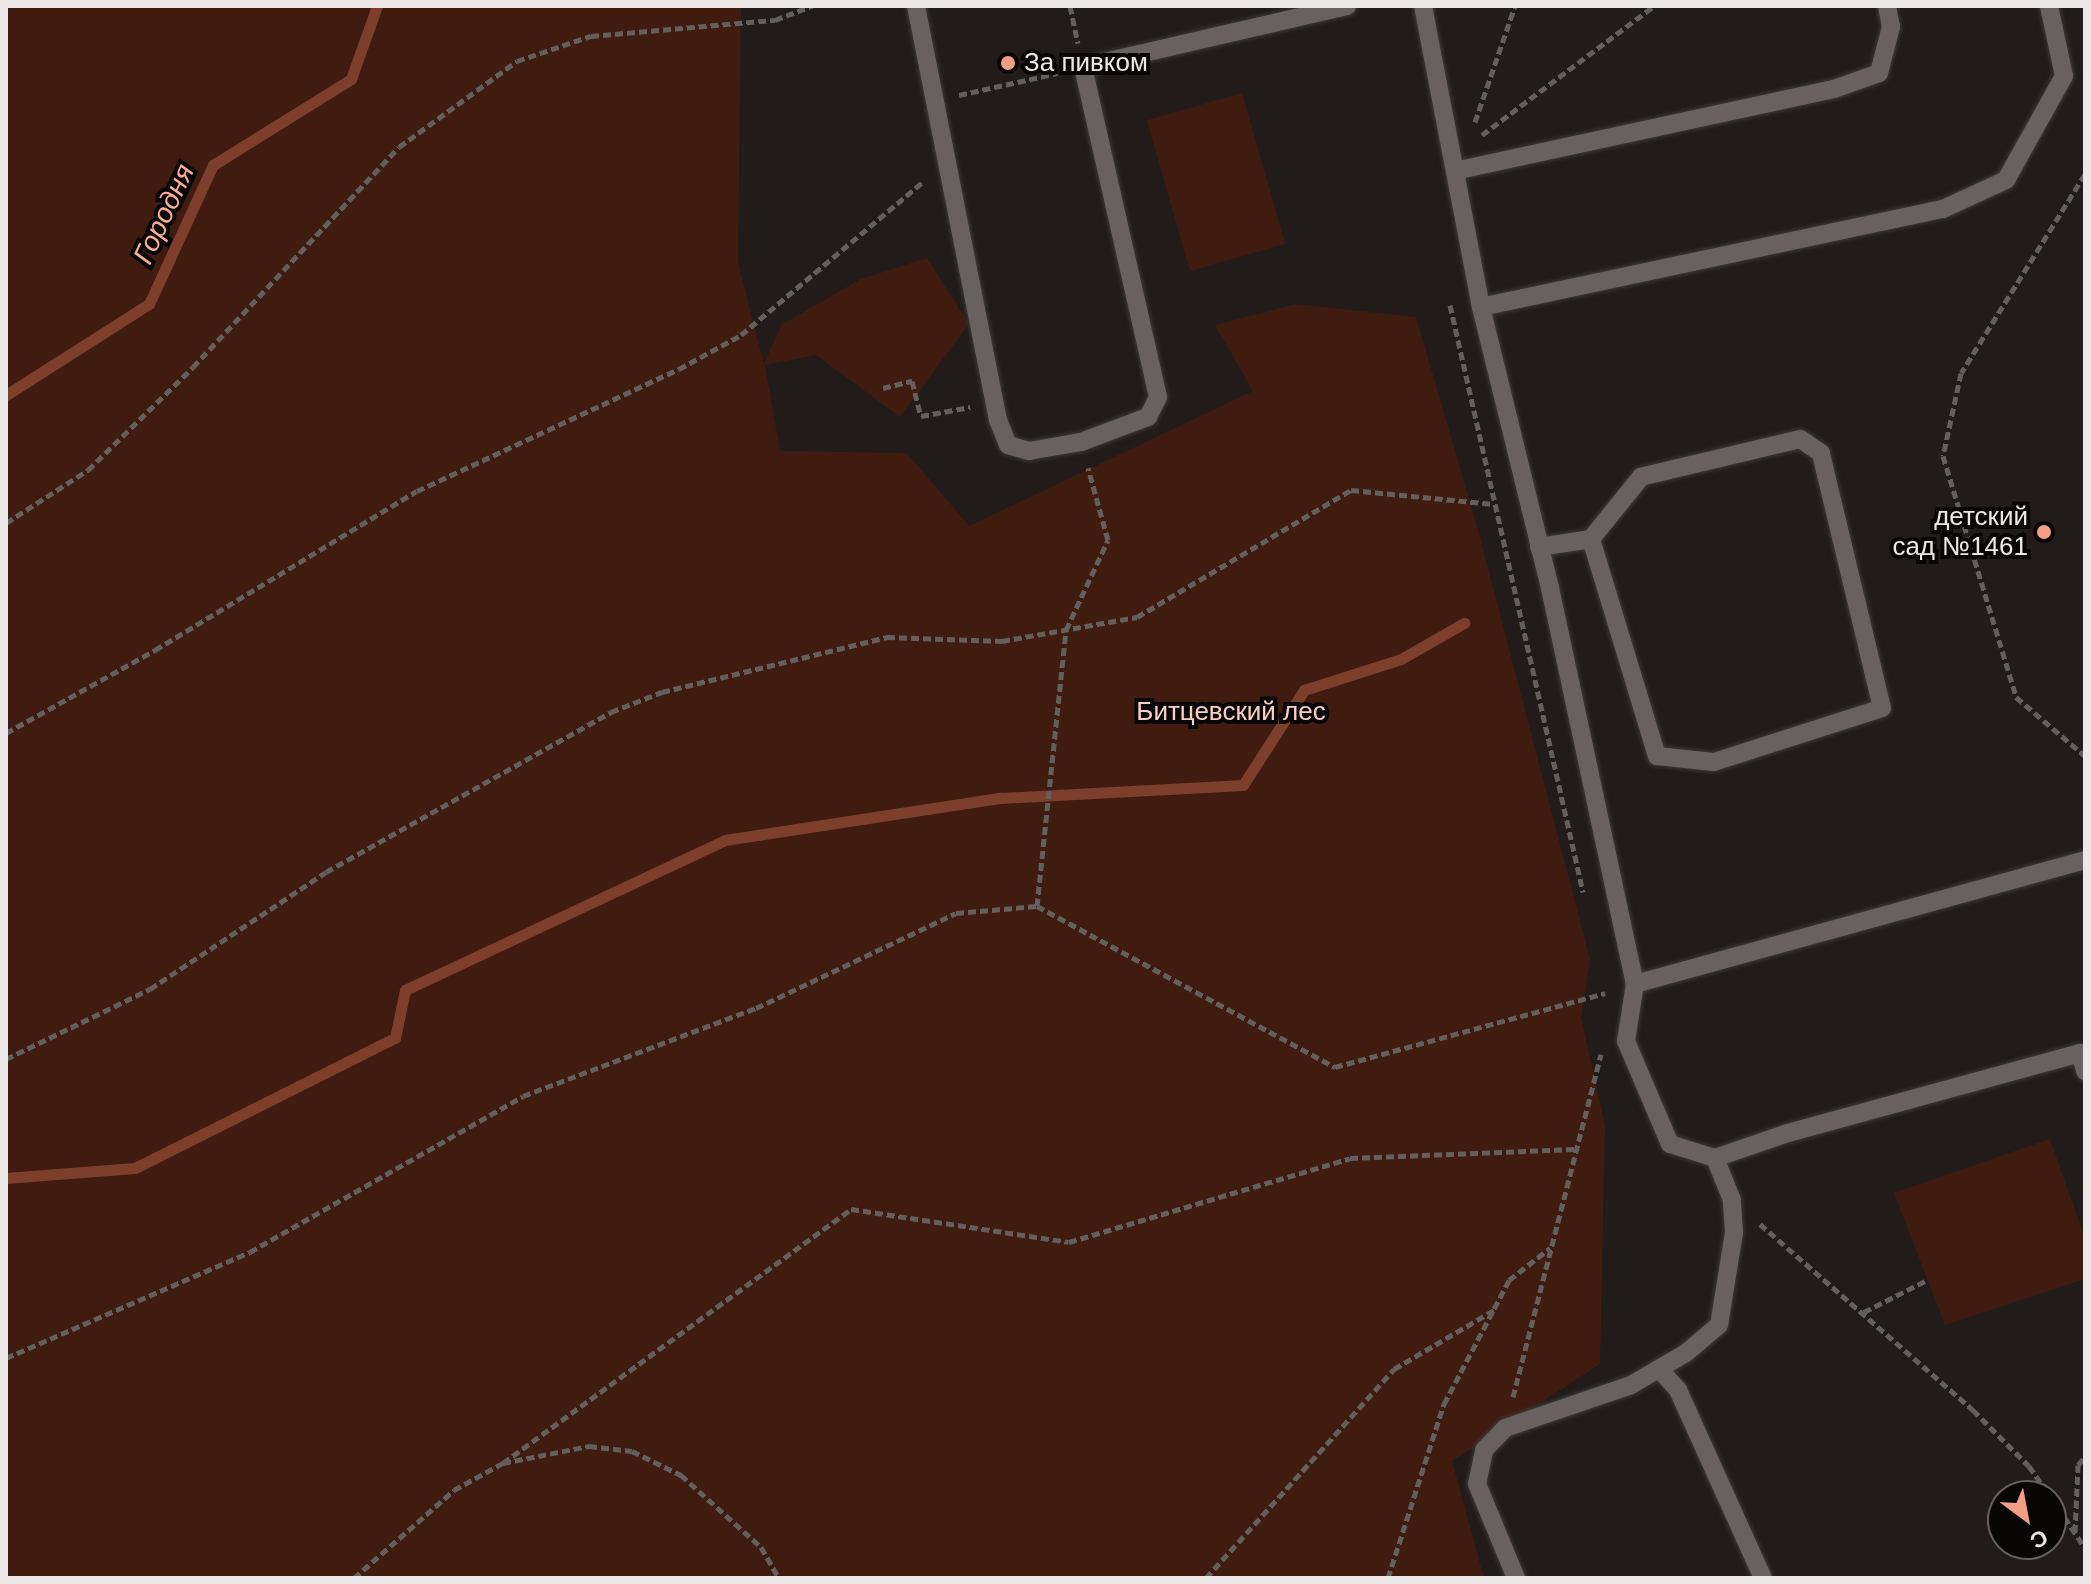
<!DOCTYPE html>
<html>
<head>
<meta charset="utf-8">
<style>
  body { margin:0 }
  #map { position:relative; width:2091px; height:1584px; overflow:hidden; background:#211c1a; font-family:Helvetica,sans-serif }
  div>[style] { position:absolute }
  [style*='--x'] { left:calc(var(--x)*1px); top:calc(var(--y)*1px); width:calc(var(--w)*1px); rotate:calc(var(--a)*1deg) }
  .green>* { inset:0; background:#401b10; transform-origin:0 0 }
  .stream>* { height:11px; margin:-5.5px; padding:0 5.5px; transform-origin:5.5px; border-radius:5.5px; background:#7e3e2c }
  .path>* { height:5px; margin-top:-2.5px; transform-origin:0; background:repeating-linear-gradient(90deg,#635f5d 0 8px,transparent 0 12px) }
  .roads { filter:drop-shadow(0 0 2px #3c3838) drop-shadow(0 0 2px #3c3838) }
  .lane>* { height:18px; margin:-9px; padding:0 9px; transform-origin:9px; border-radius:9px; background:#68615f }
  .dots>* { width:22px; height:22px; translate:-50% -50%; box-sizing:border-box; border:4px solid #090706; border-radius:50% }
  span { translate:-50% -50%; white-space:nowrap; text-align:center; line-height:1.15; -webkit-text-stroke:8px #090706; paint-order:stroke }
  .poi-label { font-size:26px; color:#ece8e7 }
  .left { translate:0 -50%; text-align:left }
  .right { translate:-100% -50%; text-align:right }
  .park-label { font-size:26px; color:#f9cfc3 }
  .water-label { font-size:28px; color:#fcad96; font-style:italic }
  .frame { position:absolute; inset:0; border:8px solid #ece8e7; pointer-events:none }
  .north { position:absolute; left:1987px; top:1480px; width:80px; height:80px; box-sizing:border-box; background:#090706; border:2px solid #646160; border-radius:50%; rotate:148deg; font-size:22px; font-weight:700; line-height:32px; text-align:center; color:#ece8e7 }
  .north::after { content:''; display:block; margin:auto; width:28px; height:36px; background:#f49e86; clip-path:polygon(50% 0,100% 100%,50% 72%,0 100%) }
</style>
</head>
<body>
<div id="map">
  <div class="green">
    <i style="clip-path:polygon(6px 6px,741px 6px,738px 263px,764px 364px,781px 325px,861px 279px,927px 258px,969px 324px,900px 417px,816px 355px,765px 365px,780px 451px,907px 453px,969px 526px,1253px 391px,1215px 325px,1296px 304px,1416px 317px,1478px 530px,1590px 959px,1581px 1017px,1605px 1126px,1600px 1364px,1452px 1461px,1484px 1578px,6px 1578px)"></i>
    <i style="left:1242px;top:93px;width:157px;height:99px;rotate:74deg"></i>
    <i style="clip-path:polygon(2050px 1139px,2085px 1238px,2085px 1279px,1945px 1325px,1894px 1193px)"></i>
  </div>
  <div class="stream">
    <i style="--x:6;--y:395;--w:169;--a:-32.5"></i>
    <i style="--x:149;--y:304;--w:153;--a:-65.3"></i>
    <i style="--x:213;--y:165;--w:163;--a:-31.9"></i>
    <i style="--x:351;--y:79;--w:77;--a:-70.4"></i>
    <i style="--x:6;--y:1178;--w:129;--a:-4.4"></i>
    <i style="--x:135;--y:1168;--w:291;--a:-26.6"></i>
    <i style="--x:395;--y:1038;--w:49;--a:-78.2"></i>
    <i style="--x:405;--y:990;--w:353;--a:-25.1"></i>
    <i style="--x:725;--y:840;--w:279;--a:-8.7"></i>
    <i style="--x:1001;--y:798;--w:242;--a:-3.1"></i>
    <i style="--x:1243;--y:785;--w:113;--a:-57.3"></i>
    <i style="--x:1304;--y:690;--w:102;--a:-17.7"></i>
    <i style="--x:1401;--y:659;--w:73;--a:-29.7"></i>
  </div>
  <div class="path">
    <i style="--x:1070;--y:6;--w:38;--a:78"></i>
    <i style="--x:959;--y:95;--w:101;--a:-12.5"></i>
    <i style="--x:1475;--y:122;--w:123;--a:-71"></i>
    <i style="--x:1482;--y:135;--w:215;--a:-36.9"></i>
    <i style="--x:2085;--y:174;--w:234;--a:121.9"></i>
    <i style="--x:1961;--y:373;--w:85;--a:102.2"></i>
    <i style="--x:1943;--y:456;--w:252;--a:73.1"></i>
    <i style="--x:2016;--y:697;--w:91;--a:40.5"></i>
    <i style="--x:1450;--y:305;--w:602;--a:77.23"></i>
    <i style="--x:883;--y:388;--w:30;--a:-14"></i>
    <i style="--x:912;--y:381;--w:36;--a:76"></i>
    <i style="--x:921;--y:416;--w:50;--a:-10.4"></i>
    <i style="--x:6;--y:523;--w:98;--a:-32.9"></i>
    <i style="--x:88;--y:470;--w:147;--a:-44.4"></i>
    <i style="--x:193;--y:367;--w:301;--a:-46.9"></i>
    <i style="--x:399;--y:147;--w:146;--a:-36.1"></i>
    <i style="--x:517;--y:61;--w:78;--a:-18.7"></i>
    <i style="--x:591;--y:36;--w:185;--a:-5"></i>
    <i style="--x:775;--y:20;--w:40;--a:-21"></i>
    <i style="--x:6;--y:733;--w:171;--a:-29.1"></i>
    <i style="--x:155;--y:650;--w:306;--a:-31.3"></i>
    <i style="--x:417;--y:491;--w:289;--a:-25"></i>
    <i style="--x:679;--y:369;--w:71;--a:-28.7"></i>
    <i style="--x:741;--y:335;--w:238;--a:-40.1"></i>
    <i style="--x:1037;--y:906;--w:278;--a:-84"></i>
    <i style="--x:1066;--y:630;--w:99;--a:-65"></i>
    <i style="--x:1108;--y:540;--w:75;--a:-105.5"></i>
    <i style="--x:6;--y:1059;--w:160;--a:-25.9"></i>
    <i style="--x:150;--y:989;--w:211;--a:-33.6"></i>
    <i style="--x:326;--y:872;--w:327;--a:-29.3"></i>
    <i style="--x:611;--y:712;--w:55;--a:-21.4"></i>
    <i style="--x:662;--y:692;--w:232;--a:-13.7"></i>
    <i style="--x:887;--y:637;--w:115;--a:2"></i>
    <i style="--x:1002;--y:641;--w:137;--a:-10.1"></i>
    <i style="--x:1137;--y:617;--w:249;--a:-30.7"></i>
    <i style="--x:1351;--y:490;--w:143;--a:5.6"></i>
    <i style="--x:1760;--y:1224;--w:283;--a:41.1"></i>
    <i style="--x:1973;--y:1410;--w:79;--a:45"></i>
    <i style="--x:2029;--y:1466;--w:37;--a:55"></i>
    <i style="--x:1864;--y:1312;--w:71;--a:-26.9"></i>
    <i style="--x:6;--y:1358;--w:266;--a:-23.5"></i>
    <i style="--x:250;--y:1252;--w:314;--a:-29.7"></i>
    <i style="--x:523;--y:1096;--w:249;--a:-20.7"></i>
    <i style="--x:756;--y:1008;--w:221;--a:-25.4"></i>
    <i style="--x:956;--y:913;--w:81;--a:-4.9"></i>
    <i style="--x:1037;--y:906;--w:339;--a:28.4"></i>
    <i style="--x:1335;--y:1067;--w:280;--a:-15.3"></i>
    <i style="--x:1513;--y:1397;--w:354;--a:-75.6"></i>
    <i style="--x:503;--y:1463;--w:431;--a:-36.1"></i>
    <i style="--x:851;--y:1209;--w:220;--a:8.6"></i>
    <i style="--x:1069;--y:1242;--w:293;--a:-16.6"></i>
    <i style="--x:1350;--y:1158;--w:225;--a:-2.3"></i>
    <i style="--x:2051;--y:1497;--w:61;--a:56.3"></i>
    <i style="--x:2075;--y:1532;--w:67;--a:-87.4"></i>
    <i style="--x:2078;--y:1465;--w:11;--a:-49"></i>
    <i style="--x:354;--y:1578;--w:133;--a:-41.3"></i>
    <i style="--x:454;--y:1490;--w:56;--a:-28.9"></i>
    <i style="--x:503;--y:1463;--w:88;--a:-11.2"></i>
    <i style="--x:589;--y:1446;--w:43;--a:6.6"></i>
    <i style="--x:632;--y:1451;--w:55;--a:26.1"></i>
    <i style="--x:681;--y:1475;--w:108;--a:42"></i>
    <i style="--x:761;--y:1547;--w:36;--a:60"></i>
    <i style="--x:1206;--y:1578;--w:281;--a:-48"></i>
    <i style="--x:1394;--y:1369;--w:116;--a:-30.5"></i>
    <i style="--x:1388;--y:1578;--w:183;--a:-72.2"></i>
    <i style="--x:1444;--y:1404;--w:140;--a:-62.3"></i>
    <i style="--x:1509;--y:1280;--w:52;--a:-38"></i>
  </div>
  <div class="roads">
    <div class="lane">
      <i style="--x:916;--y:6;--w:422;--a:78.8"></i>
      <i style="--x:998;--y:420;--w:27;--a:68"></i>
      <i style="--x:1008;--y:445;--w:22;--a:16"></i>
      <i style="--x:1029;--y:451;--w:53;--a:-9.8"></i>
      <i style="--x:1081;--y:442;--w:72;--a:-20.5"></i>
      <i style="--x:1148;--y:417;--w:22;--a:-63"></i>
      <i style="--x:1158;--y:397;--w:338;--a:-102.8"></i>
      <i style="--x:1083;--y:67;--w:271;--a:-13"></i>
      <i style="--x:1423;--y:6;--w:307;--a:79.1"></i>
      <i style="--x:1481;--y:307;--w:289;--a:76.2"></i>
      <i style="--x:1550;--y:588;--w:405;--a:77.9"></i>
      <i style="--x:1635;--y:984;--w:58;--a:99"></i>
      <i style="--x:1626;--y:1041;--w:112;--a:66.9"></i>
      <i style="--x:1670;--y:1144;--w:47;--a:17.3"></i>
      <i style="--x:1715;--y:1158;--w:77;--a:-18.9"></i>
      <i style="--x:1788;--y:1133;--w:303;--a:-15.3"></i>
      <i style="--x:2080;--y:1053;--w:19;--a:74"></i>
      <i style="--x:1459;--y:170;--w:384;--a:-12.2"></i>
      <i style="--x:1834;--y:89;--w:48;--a:-19.6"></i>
      <i style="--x:1879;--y:73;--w:48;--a:-75.4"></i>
      <i style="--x:1891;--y:27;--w:21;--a:-101"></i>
      <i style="--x:1481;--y:307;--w:472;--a:-12"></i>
      <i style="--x:1943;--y:209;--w:69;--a:-24.7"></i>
      <i style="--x:2006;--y:180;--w:119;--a:-60.9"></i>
      <i style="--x:2064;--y:76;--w:72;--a:-102.1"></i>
      <i style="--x:1539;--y:547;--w:53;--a:-8.7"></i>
      <i style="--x:1591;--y:539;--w:227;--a:73.1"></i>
      <i style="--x:1657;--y:756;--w:57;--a:6"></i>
      <i style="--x:1714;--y:762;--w:176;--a:-17.8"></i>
      <i style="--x:1882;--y:708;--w:262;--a:-103.5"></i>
      <i style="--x:1821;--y:453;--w:25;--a:-146"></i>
      <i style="--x:1800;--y:439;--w:163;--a:166.6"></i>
      <i style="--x:1641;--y:477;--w:80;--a:128.9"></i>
      <i style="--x:1635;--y:984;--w:467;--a:-15.4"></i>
      <i style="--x:1660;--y:1370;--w:27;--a:48"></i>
      <i style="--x:1678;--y:1390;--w:206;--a:65.7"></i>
      <i style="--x:1516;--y:1578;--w:102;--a:-112.5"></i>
      <i style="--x:1477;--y:1484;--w:35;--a:-78"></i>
      <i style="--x:1484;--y:1450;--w:30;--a:-46"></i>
      <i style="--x:1505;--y:1428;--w:133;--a:-18.8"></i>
      <i style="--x:1631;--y:1385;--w:64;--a:-30.2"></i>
      <i style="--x:1686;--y:1353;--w:43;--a:-40.3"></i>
      <i style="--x:1719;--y:1325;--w:94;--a:-80.8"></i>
      <i style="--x:1734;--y:1232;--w:32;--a:-94"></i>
      <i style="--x:1732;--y:1200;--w:45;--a:-112"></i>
    </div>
  </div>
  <div class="dots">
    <i style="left:1008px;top:63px;background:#f49e86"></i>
    <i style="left:2044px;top:532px;background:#f49e86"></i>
  </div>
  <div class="poi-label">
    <span class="left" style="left:1024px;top:63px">За пивком</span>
    <span class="right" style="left:2028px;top:532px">детский<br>сад №1461</span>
  </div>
  <div class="park-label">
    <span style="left:1231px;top:712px">Битцевский лес</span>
  </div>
  <div class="water-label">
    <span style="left:164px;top:214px;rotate:-65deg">Городня</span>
  </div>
  <div class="frame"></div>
  <div class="north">С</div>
</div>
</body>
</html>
